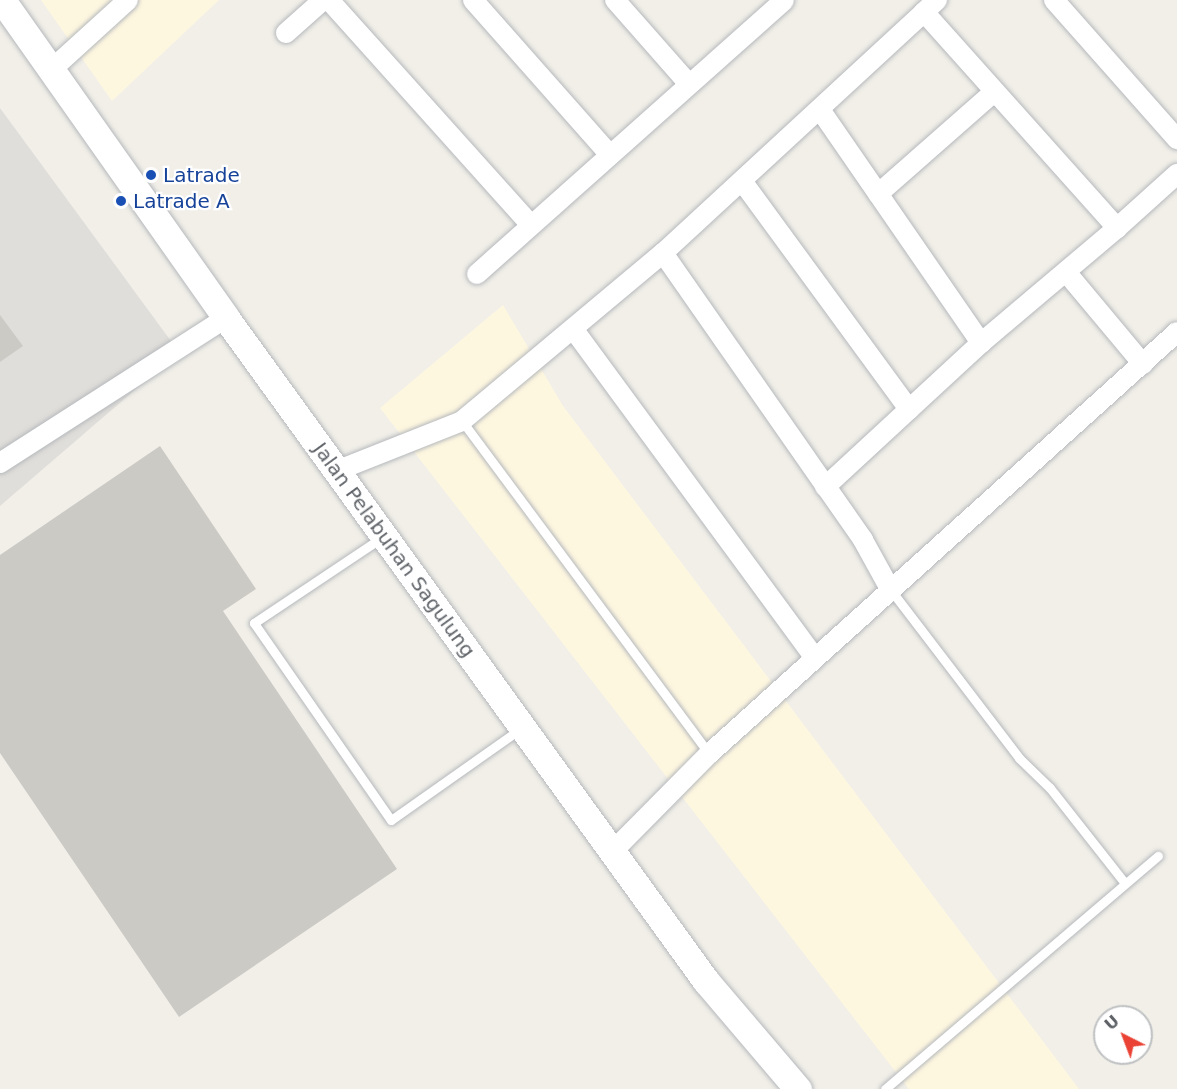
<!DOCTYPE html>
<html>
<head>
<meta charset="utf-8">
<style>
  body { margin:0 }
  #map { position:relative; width:1177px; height:1089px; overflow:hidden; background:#f1efe8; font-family:"DejaVu Sans",sans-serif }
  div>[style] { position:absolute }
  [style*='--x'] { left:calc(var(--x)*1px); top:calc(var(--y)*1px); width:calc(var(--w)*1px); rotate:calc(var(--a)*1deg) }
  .commercial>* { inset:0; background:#fef7e0 }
  .industrial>* { inset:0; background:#e0deda }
  .building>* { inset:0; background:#cccac5 }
  .roads { filter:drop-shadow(0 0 2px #b5b8bc) drop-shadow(0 0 2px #b5b8bc) }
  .lane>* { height:9px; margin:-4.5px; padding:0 4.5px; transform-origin:4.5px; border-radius:4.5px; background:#fff }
  .street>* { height:20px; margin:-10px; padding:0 10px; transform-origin:10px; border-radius:10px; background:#fff }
  .secondary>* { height:27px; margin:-13.5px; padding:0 13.5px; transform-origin:13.5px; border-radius:13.5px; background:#fff }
  .dots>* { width:16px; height:16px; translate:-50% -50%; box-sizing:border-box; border:3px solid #fff; border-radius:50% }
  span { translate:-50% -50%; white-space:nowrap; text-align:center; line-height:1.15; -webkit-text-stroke:4.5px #fff; paint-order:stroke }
  .transit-label { font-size:20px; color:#164399 }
  .left { translate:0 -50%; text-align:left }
  .street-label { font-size:20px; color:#5f6368 }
  .north { position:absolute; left:1093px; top:1005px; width:60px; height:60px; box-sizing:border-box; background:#fff; border:2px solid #bfc1c3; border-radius:50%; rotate:318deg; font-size:16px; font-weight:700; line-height:24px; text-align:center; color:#5f6368 }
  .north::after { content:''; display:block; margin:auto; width:21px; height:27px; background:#ea4335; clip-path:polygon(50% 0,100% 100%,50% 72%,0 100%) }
</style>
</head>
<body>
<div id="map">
  <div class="commercial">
    <i style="clip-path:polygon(41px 0,219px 0,112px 101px)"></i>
    <i style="clip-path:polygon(503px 305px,563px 406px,1079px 1089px,909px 1089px,380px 408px)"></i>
  </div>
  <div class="industrial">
    <i style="clip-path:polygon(0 108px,179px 352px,0 506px)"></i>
  </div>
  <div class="building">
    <i style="clip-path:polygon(0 315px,23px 346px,0 362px)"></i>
    <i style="clip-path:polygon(160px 446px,256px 589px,223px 611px,397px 869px,179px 1017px,0 753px,0 555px)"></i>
  </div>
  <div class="roads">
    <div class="lane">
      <i style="--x:462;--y:421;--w:415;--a:53.4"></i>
      <i style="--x:381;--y:538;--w:153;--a:146.2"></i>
      <i style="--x:254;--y:623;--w:240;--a:55.2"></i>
      <i style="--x:391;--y:820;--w:158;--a:-35.2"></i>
      <i style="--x:890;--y:589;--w:213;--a:52.6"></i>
      <i style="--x:1019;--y:758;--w:43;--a:44.1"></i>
      <i style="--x:1050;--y:788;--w:120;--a:51.8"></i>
      <i style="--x:885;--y:1089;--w:359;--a:-40.5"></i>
    </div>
    <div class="street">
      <i style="--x:329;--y:0;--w:302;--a:48.1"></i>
      <i style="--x:473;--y:0;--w:207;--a:48.5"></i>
      <i style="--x:615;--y:0;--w:112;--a:48.6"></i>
      <i style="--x:1054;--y:0;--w:186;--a:48.5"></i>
      <i style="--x:924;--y:12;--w:18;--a:-43"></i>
      <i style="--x:286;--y:33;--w:50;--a:-41.7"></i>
      <i style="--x:51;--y:70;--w:104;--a:-42.3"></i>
      <i style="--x:821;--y:111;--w:282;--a:55.4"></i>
      <i style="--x:742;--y:181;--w:283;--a:53.8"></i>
      <i style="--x:878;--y:194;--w:154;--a:-41.3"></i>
      <i style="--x:1117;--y:228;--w:81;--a:-42"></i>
      <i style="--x:663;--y:253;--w:350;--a:55.1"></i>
      <i style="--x:863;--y:540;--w:56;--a:61.1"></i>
      <i style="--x:1066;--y:272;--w:120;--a:50.1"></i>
      <i style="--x:477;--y:274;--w:411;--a:-41.7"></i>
      <i style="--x:574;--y:330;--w:407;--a:53.7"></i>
      <i style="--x:0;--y:463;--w:269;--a:-32.7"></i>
      <i style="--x:336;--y:471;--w:136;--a:-21.6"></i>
      <i style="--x:462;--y:421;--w:262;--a:-39.9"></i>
      <i style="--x:663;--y:253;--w:355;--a:-42.7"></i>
      <i style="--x:924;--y:12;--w:290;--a:48.2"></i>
      <i style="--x:1117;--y:228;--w:178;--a:139.8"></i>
      <i style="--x:981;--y:343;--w:212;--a:137.3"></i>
      <i style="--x:612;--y:852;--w:138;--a:-45.3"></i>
      <i style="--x:709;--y:754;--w:630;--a:-42.04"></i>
    </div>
    <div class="secondary">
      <i style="--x:2;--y:0;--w:389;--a:54.8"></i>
      <i style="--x:226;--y:318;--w:819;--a:54.1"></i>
      <i style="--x:706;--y:981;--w:142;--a:49.6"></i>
    </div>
  </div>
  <div class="dots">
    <i style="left:151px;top:175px;background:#1a4fb4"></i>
    <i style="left:121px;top:201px;background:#1a4fb4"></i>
  </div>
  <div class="transit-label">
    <span class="left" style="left:163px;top:175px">Latrade</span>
    <span class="left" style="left:133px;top:201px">Latrade A</span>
  </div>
  <div class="street-label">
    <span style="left:394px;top:550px;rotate:54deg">Jalan Pelabuhan Sagulung</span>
  </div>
  <div class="north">U</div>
</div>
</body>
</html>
